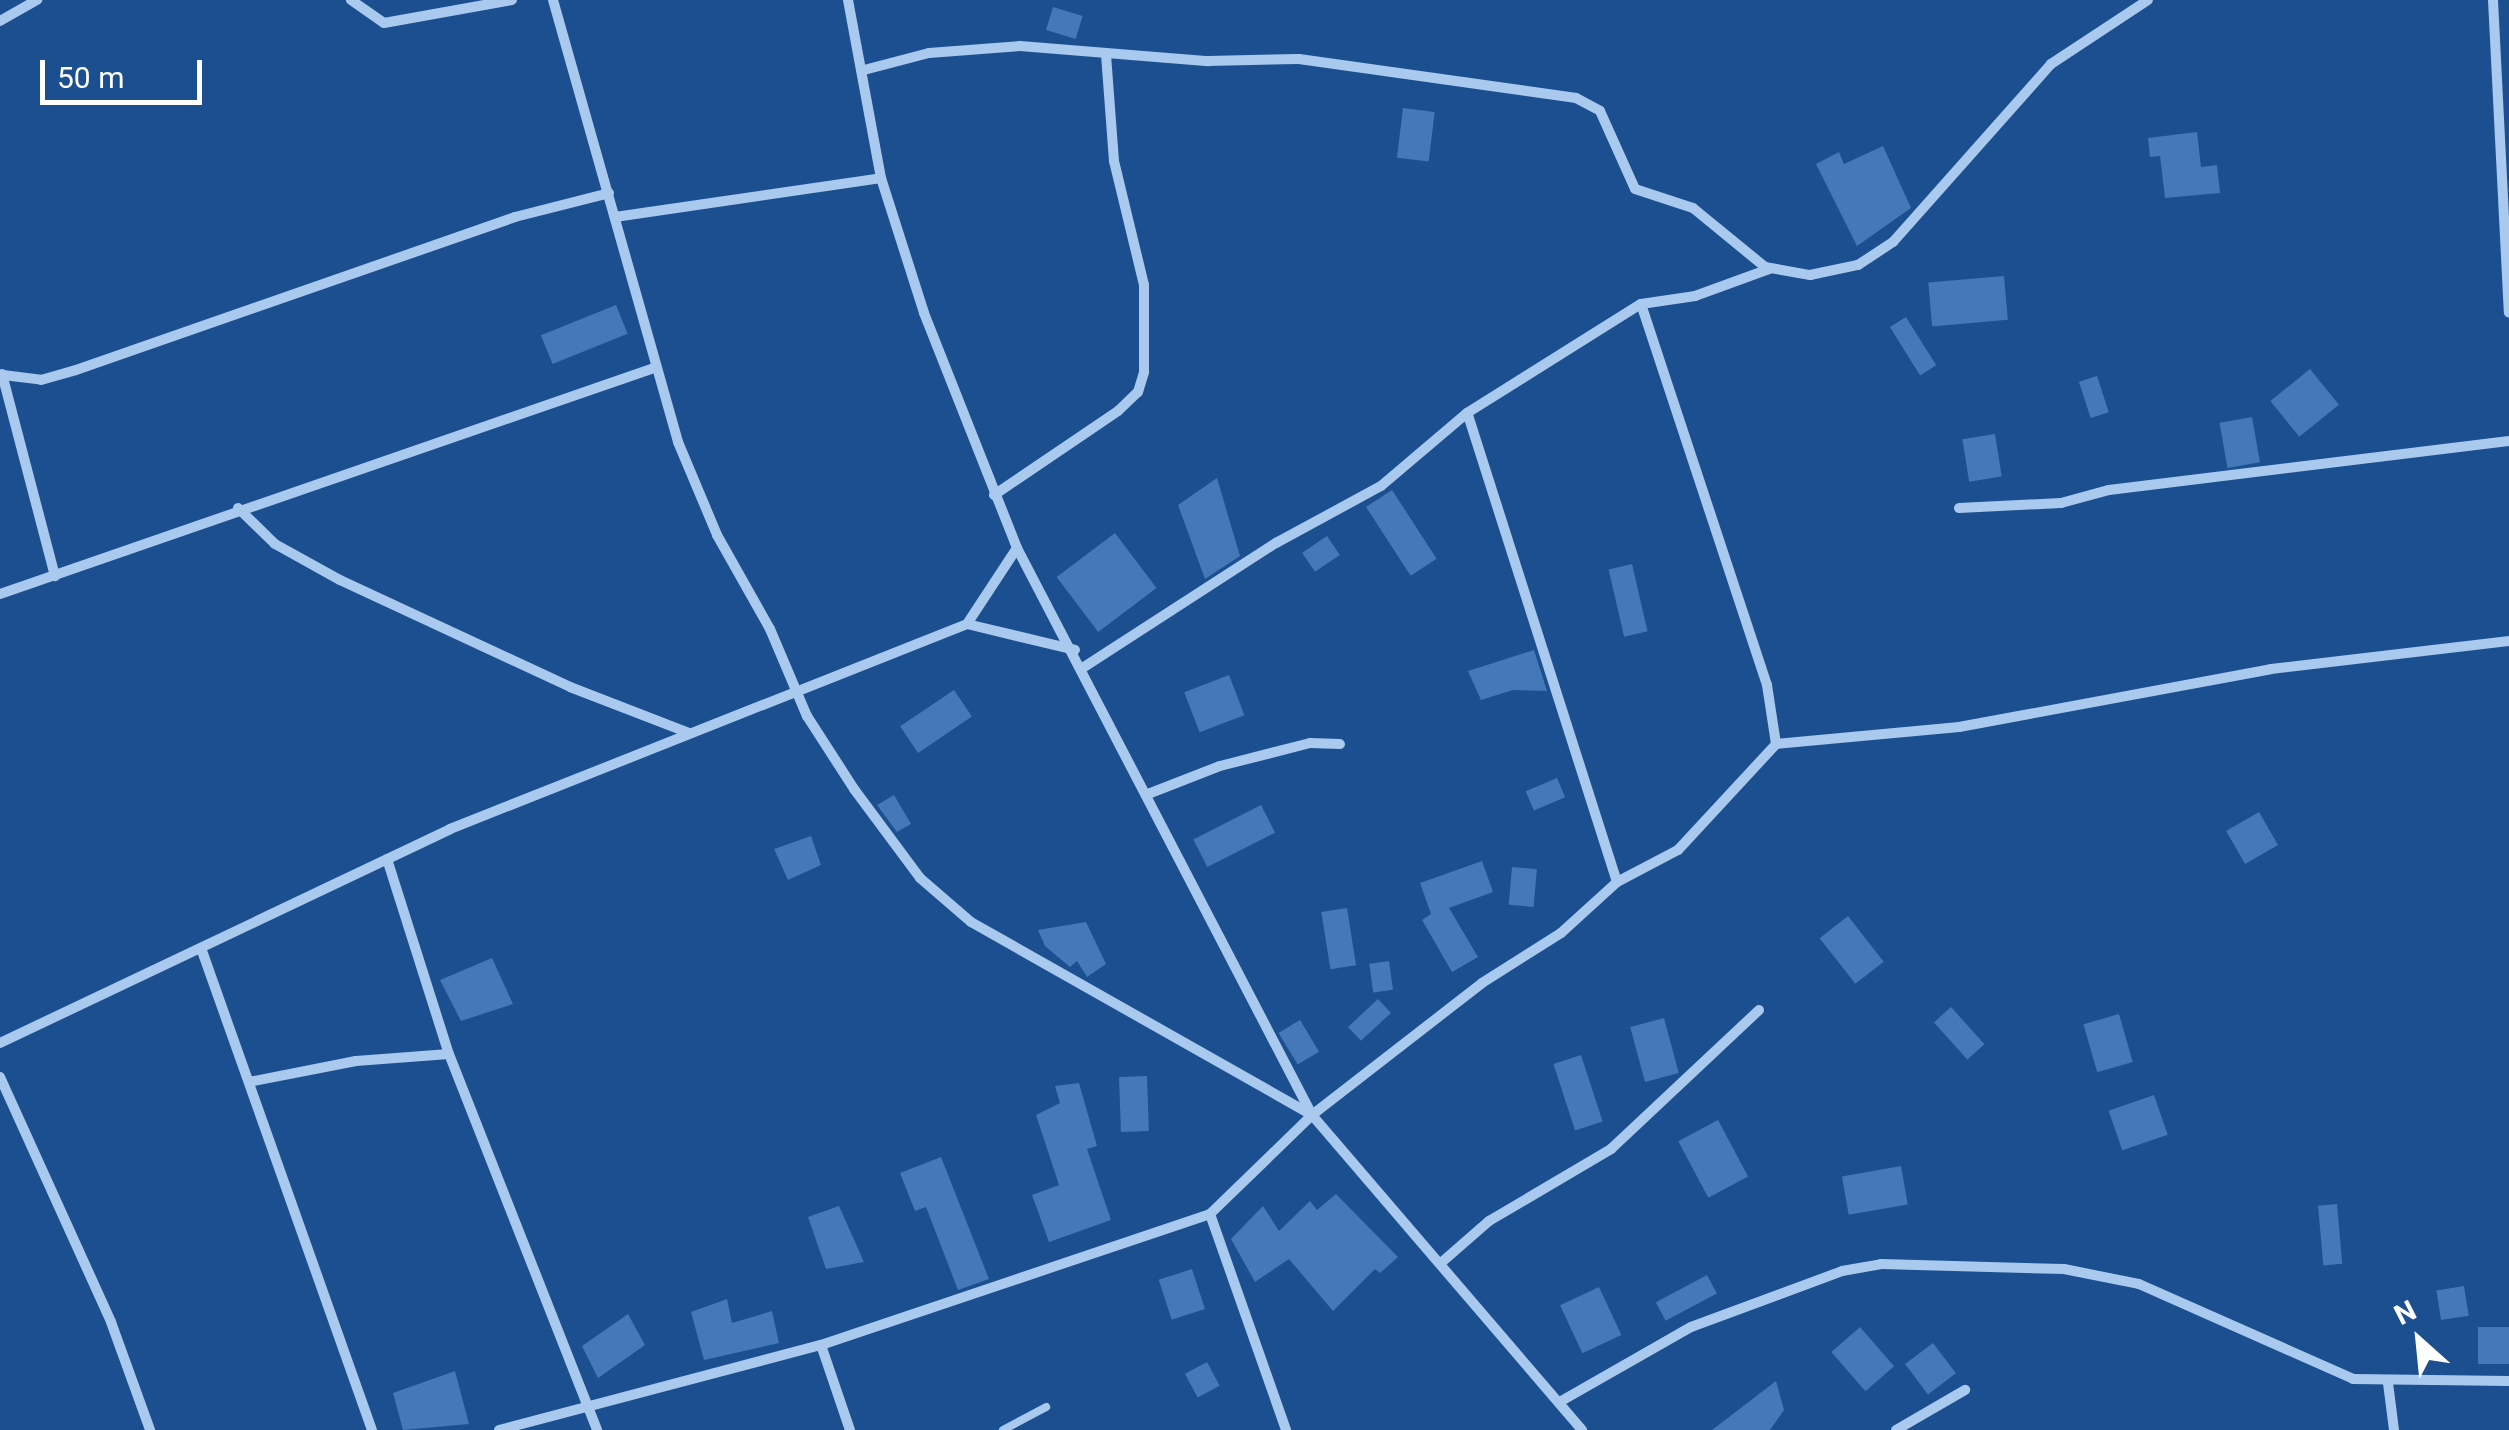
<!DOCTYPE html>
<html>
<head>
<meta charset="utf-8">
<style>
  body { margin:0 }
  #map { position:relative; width:2509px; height:1430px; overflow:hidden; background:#1b4f8f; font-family:Roboto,sans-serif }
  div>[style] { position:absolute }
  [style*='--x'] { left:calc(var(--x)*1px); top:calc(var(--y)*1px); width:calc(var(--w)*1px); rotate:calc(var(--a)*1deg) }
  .building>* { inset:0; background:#4478b7; transform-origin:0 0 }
  .lane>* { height:8px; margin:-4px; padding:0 4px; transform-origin:4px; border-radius:4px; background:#a9c9ee }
  .street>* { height:10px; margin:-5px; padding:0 5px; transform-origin:5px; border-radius:5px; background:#a9c9ee }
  span { translate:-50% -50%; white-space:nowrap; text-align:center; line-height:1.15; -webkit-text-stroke:10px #1b4f8f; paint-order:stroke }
  .north { position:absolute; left:2369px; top:1290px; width:100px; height:100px; -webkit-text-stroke:8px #1b4f8f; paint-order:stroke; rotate:333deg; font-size:28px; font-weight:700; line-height:40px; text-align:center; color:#fff }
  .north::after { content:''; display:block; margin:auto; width:35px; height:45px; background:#fff; clip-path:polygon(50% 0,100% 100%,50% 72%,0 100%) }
  .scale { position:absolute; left:40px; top:60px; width:162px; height:45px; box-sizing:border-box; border:5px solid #fff; border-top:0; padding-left:12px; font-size:30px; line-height:35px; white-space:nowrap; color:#fff; -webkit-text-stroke:8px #1b4f8f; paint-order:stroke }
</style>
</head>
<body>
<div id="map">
  <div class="building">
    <i style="left:1053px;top:7px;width:31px;height:24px;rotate:17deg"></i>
    <i style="left:1403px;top:108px;width:32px;height:50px;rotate:7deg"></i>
    <i style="clip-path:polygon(2197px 132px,2201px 167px,2217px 165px,2220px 193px,2165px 198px,2160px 156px,2150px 157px,2148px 138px)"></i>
    <i style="clip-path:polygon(1883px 146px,1911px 208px,1857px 246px,1816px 164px,1839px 152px,1844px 164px)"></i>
    <i style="left:2004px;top:276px;width:44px;height:76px;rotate:85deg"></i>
    <i style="left:616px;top:305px;width:31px;height:81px;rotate:68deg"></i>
    <i style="left:1906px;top:317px;width:57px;height:19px;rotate:58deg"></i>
    <i style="left:2310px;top:369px;width:46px;height:51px;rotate:51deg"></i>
    <i style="left:2097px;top:376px;width:38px;height:19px;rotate:72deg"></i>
    <i style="left:2252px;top:417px;width:46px;height:33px;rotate:80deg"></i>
    <i style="left:1995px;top:434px;width:43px;height:33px;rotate:81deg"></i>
    <i style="clip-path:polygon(1217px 478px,1240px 556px,1205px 579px,1178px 505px)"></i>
    <i style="left:1392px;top:490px;width:82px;height:31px;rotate:57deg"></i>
    <i style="left:1115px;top:533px;width:69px;height:73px;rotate:53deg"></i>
    <i style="left:1327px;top:536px;width:23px;height:30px;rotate:56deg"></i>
    <i style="left:1632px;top:564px;width:69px;height:24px;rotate:77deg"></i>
    <i style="clip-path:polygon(1534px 650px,1547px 691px,1513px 690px,1481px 700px,1468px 671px)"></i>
    <i style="left:1229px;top:675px;width:43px;height:48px;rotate:69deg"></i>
    <i style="left:954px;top:690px;width:32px;height:65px;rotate:56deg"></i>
    <i style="left:1557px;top:778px;width:21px;height:34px;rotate:67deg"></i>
    <i style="clip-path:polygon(894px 795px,911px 824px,897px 832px,877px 805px)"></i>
    <i style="left:1261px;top:805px;width:31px;height:76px;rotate:63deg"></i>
    <i style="left:2259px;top:812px;width:38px;height:38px;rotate:60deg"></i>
    <i style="clip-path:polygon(811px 836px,821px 865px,788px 880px,774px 849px)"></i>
    <i style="clip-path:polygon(1482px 861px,1493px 892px,1449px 908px,1478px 957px,1452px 972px,1422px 920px,1431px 914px,1420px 883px)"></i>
    <i style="left:1512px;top:867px;width:25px;height:38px;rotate:5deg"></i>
    <i style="left:1347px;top:908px;width:58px;height:26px;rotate:81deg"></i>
    <i style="left:1848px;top:916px;width:58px;height:36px;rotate:52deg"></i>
    <i style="clip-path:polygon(1086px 922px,1106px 964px,1087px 977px,1077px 961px,1070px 967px,1045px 946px,1038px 930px)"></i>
    <i style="clip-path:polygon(492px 958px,513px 1004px,461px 1021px,440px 980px)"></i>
    <i style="left:1389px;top:961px;width:29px;height:20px;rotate:82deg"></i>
    <i style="left:1378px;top:999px;width:19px;height:41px;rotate:47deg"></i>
    <i style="left:1951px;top:1007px;width:50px;height:23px;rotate:48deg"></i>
    <i style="left:2119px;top:1014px;width:50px;height:37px;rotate:74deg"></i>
    <i style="left:1664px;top:1018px;width:57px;height:35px;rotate:75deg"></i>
    <i style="left:1300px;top:1020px;width:37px;height:25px;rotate:59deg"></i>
    <i style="left:1581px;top:1055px;width:70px;height:29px;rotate:72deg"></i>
    <i style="left:1147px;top:1076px;width:55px;height:28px;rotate:88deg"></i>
    <i style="clip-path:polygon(1079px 1083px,1097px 1146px,1087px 1149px,1111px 1220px,1049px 1242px,1032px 1195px,1059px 1185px,1036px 1115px,1060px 1103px,1055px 1086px)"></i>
    <i style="left:2154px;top:1095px;width:42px;height:48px;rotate:71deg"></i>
    <i style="left:1718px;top:1120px;width:64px;height:45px;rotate:62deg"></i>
    <i style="clip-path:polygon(941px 1157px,989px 1279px,958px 1290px,926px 1207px,915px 1211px,900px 1173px)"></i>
    <i style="left:1901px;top:1166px;width:39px;height:60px;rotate:80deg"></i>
    <i style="clip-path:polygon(1336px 1194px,1398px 1257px,1380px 1273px,1375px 1269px,1333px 1311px,1289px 1259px,1255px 1282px,1231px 1239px,1263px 1206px,1279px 1231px,1310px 1201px,1317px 1210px)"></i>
    <i style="left:2337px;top:1204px;width:60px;height:19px;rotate:85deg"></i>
    <i style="clip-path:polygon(839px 1206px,864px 1262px,826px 1269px,808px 1217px)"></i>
    <i style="left:1192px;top:1269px;width:42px;height:35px;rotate:72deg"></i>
    <i style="left:1707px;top:1275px;width:21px;height:58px;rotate:62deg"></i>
    <i style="left:2464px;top:1286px;width:30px;height:28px;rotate:81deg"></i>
    <i style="left:1599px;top:1287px;width:53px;height:43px;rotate:65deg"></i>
    <i style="clip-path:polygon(727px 1299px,732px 1323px,772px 1311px,779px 1343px,704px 1360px,691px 1312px)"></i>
    <i style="clip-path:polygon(628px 1314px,645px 1345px,598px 1378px,582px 1346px)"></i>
    <i style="left:1860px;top:1327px;width:52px;height:38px;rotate:49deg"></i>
    <i style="left:2478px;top:1327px;width:31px;height:37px"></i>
    <i style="left:1933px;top:1343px;width:38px;height:35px;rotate:53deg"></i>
    <i style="left:1207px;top:1362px;width:27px;height:25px;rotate:62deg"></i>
    <i style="clip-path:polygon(455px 1371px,469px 1424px,403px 1430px,393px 1393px)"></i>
    <i style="clip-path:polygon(1776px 1381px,1784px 1410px,1770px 1430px,1712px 1430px)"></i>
  </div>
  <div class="lane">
    <i style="--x:1003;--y:1430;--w:49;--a:-28.1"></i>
  </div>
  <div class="street">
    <i style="--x:351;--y:0;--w:40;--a:34.9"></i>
    <i style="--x:384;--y:23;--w:130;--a:-10.2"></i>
    <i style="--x:553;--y:0;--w:459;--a:74.2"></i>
    <i style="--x:678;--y:442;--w:101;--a:67.2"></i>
    <i style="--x:717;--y:535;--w:108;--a:60.6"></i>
    <i style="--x:770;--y:629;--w:95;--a:67"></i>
    <i style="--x:807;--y:716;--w:87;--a:57.2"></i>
    <i style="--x:854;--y:789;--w:111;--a:53.4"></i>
    <i style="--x:920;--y:878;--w:67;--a:40.8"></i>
    <i style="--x:971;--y:922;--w:392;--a:29.5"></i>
    <i style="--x:1312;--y:1115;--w:215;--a:-37.8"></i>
    <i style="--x:1482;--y:983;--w:93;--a:-32.3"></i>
    <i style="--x:1561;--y:933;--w:76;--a:-42.3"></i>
    <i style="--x:1617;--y:882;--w:69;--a:-27.7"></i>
    <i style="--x:1678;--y:850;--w:144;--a:-47.2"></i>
    <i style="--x:1776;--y:744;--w:184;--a:-5.3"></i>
    <i style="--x:1959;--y:727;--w:317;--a:-10.5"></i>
    <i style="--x:2271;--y:669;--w:240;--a:-6.7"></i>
    <i style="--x:848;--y:0;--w:181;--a:79.5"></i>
    <i style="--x:881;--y:178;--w:142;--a:72.3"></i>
    <i style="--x:924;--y:313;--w:253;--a:68.4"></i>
    <i style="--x:1017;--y:548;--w:639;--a:62.51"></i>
    <i style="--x:1312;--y:1115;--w:415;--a:49.4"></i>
    <i style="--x:2493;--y:0;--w:313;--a:87.1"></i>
    <i style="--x:0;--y:21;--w:43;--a:-29.6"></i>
    <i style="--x:864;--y:70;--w:67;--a:-14.7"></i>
    <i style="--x:929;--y:53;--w:91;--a:-4.4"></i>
    <i style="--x:1020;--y:46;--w:189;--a:4.6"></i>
    <i style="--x:1208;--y:61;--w:91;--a:-1.3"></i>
    <i style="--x:1299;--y:59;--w:280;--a:8"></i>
    <i style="--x:1576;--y:98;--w:27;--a:28"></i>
    <i style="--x:1600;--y:111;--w:85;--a:65.8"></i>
    <i style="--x:1635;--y:189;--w:61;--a:18.1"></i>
    <i style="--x:1693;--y:208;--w:93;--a:39.3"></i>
    <i style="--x:1765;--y:267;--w:46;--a:10.1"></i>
    <i style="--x:1810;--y:275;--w:49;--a:-11.8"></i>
    <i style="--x:1858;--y:265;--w:42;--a:-33.3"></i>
    <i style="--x:1893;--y:242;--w:238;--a:-48.4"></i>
    <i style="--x:2051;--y:64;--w:116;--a:-33.4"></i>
    <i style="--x:615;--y:217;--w:269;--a:-8.3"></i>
    <i style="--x:1641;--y:304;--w:401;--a:71.7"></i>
    <i style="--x:1767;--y:685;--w:60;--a:81.3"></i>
    <i style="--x:2;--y:374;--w:209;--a:75.3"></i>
    <i style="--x:3;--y:375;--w:38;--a:7"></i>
    <i style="--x:41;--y:380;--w:36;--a:-16"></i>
    <i style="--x:76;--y:370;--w:465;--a:-19.2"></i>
    <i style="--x:515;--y:217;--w:97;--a:-14.3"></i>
    <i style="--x:994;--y:495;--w:150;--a:-34.1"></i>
    <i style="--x:1118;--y:411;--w:28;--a:-44"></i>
    <i style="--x:1138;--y:392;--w:21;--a:-73"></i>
    <i style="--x:1144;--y:372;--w:87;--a:-90"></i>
    <i style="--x:1144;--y:285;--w:128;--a:-103.6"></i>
    <i style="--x:1114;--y:161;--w:107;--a:-94.3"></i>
    <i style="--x:238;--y:508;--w:52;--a:44.2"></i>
    <i style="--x:275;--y:544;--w:74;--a:29"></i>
    <i style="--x:340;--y:580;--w:254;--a:24.9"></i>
    <i style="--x:570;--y:687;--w:128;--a:21.1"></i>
    <i style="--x:1959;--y:508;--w:102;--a:-2.8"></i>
    <i style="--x:2061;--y:503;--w:50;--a:-15.2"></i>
    <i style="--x:2109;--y:490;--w:403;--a:-7"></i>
    <i style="--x:0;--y:594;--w:692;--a:-19.06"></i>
    <i style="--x:967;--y:624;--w:91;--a:-56.7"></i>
    <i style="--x:1084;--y:667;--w:229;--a:-32.9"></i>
    <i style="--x:1276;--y:543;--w:119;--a:-28.5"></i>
    <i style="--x:1381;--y:486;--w:113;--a:-40.3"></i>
    <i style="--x:1148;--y:794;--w:77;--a:-21.3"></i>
    <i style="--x:1220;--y:766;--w:93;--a:-14.3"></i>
    <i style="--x:1310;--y:743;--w:30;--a:2"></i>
    <i style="--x:387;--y:859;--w:205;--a:72.4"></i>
    <i style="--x:449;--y:1054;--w:404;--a:68.5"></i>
    <i style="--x:1617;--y:882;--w:492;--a:-107.7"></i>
    <i style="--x:1467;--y:413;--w:205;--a:-32.1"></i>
    <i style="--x:1641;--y:304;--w:55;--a:-8.4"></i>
    <i style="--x:1695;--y:296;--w:79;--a:-20"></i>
    <i style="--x:201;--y:948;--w:511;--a:70.47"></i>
    <i style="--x:0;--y:1043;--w:498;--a:-25.4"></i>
    <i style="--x:450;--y:829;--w:556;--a:-21.63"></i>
    <i style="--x:967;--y:624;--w:111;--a:13.5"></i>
    <i style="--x:0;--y:1077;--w:269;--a:65.6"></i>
    <i style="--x:111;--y:1322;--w:115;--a:70.1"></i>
    <i style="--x:249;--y:1082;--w:109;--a:-11.1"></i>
    <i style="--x:356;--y:1061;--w:93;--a:-4.3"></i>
    <i style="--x:1210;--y:1214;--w:229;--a:70.6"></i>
    <i style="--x:1442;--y:1262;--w:62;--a:-41.1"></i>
    <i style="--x:1489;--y:1221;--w:142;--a:-30.5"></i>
    <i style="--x:1611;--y:1149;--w:203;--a:-43.2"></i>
    <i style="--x:821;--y:1345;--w:90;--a:71.2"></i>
    <i style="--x:2388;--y:1383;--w:47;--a:82.7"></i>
    <i style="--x:1563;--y:1400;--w:147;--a:-29.7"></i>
    <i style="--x:1691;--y:1327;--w:161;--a:-20.3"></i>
    <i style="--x:1842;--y:1271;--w:40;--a:-10"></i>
    <i style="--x:1881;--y:1264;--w:183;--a:1.6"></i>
    <i style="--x:2064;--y:1269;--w:76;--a:11.3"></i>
    <i style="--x:2139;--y:1284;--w:234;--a:23.9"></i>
    <i style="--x:2353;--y:1379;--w:156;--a:0.7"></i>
    <i style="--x:499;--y:1430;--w:333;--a:-14.8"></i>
    <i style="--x:821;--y:1345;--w:410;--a:-18.6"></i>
    <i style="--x:1210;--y:1214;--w:142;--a:-44.1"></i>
    <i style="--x:1896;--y:1430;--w:80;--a:-30.1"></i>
  </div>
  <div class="north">N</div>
  <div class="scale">50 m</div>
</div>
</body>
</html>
